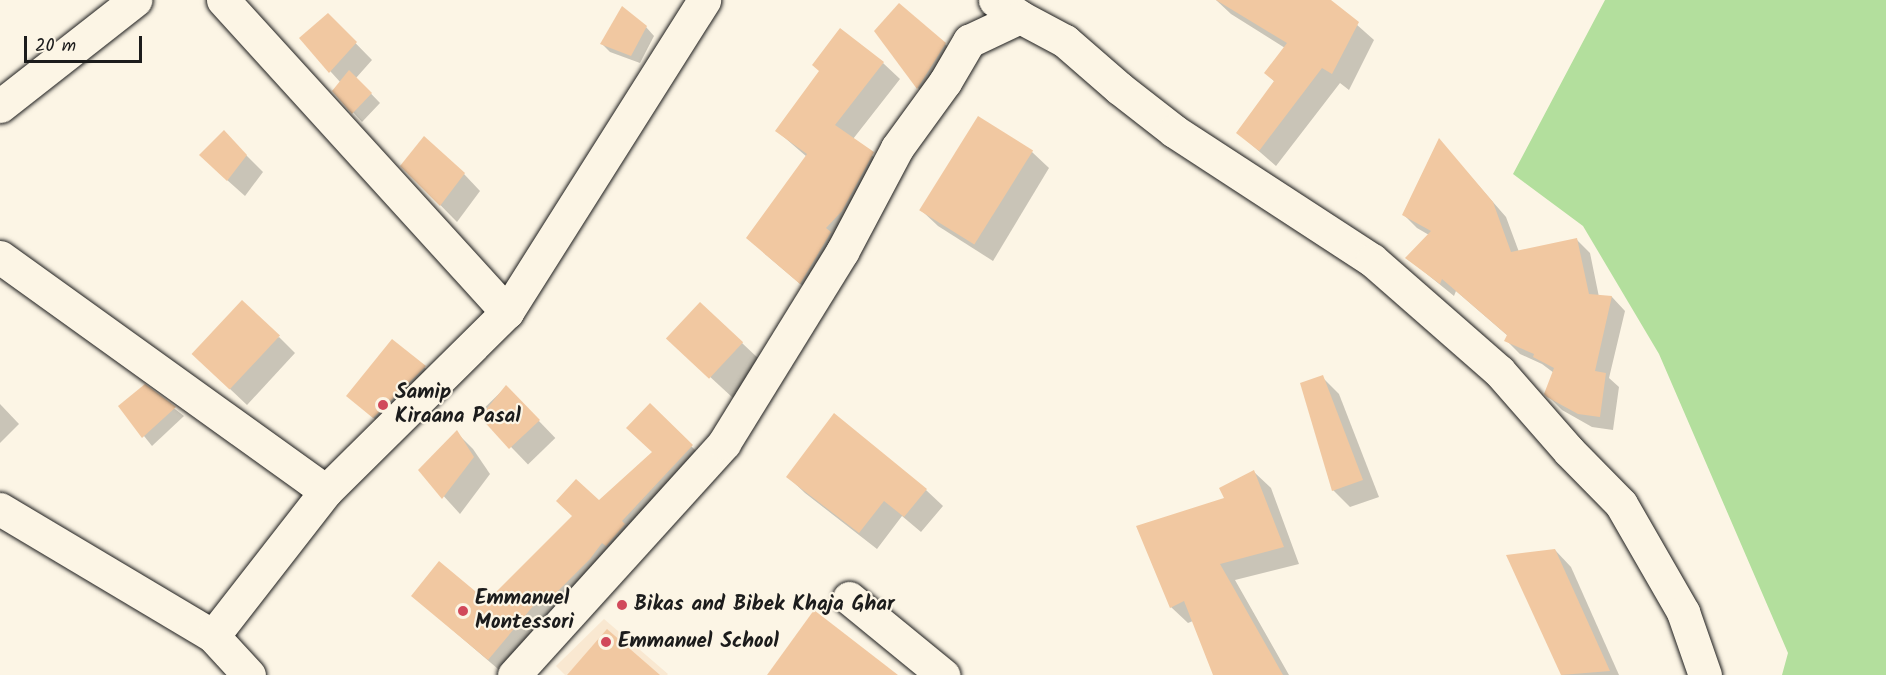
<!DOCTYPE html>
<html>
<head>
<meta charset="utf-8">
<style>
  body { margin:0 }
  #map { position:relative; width:1886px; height:675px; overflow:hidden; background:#fcf5e5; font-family:Kalam,sans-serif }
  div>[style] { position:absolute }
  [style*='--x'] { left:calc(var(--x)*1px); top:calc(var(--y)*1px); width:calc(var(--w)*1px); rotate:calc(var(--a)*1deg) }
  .built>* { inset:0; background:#f9e8d1 }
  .green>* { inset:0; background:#b3df9d }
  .shadow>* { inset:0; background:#0003; transform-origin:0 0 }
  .building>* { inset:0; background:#f1c8a1; transform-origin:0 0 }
  .roads { filter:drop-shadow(0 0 2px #1c1c1c) drop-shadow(0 0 2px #1c1c1c) }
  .minor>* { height:33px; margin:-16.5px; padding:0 16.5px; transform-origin:16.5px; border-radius:16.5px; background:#fcf5e5 }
  .dots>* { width:16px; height:16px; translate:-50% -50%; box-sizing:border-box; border:3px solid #fcf5e5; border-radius:50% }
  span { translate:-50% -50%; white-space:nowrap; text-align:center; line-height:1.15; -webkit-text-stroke:4.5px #fcf5e5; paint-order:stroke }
  .poi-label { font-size:21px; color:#1c1c1c; font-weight:700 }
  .left { translate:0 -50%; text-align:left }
  .scale { position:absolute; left:24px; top:36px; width:118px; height:27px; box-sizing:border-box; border:3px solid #1c1c1c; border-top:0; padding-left:8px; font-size:18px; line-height:21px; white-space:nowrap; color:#1c1c1c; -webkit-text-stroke:4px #fcf5e5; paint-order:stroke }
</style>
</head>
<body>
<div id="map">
  <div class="built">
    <i style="clip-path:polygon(604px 619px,668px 674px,667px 675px,565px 675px,556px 666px)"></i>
  </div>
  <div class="green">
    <i style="clip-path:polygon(1605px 0,1886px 0,1886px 675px,1782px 675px,1788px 653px,1659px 354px,1583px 226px,1513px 174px)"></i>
  </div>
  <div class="shadow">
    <i style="clip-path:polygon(1216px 0,1329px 0,1374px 40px,1349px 90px,1340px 83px,1276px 166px,1238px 133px,1275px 82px,1266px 73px,1285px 48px,1231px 14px)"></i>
    <i style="clip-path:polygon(328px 15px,372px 60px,356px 78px,380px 103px,362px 122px,334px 91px,341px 83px,301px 39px)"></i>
    <i style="clip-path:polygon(646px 27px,654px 36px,640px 63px,610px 52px,602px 44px)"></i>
    <i style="clip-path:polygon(875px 31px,945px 44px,962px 60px,934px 104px,918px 88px)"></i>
    <i style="clip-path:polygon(883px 63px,900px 79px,853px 139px,889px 170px,818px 299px,765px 254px,807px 157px,777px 131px)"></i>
    <i style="clip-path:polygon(979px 118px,1032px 152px,1049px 168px,993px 261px,938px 226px,921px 210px)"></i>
    <i style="clip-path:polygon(1439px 140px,1506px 217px,1519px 252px,1576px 239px,1590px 253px,1599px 297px,1612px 297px,1625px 311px,1609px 378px,1619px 387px,1613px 430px,1592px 427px,1562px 410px,1546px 394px,1554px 373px,1542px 364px,1520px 354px,1506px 340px,1508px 336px,1456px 291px,1454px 296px,1407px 258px,1429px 235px,1417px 228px,1404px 215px)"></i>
    <i style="clip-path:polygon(240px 149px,263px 172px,245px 196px,217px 171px)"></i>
    <i style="clip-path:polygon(402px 166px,464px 174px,480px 191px,457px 222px)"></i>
    <i style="clip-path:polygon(279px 337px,295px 353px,247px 405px,211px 371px)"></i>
    <i style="clip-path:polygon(669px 339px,742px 343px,759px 359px,733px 398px)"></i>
    <i style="clip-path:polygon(424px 367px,441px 384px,391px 433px,348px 396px)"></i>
    <i style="clip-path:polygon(1322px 377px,1339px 394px,1379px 497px,1350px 507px,1333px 490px)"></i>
    <i style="clip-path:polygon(145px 386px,184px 416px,152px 446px,120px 406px)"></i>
    <i style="left:506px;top:387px;width:71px;height:38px;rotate:46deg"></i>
    <i style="clip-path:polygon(0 404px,19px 424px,0 443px)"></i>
    <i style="clip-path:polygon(650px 405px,707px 462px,505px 675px,413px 596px,487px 603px,653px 452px)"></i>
    <i style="clip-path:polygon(457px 433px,473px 449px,490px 474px,460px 514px,420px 470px)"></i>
    <i style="clip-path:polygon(1254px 472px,1271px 488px,1299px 564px,1235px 580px,1289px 675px,1215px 675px,1193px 621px,1188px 623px,1171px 607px,1226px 499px)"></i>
    <i style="clip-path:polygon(788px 477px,926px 490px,943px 506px,921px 532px,902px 516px,877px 549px,805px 493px)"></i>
    <i style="clip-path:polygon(1555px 550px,1571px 567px,1619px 675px,1562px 675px,1508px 556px)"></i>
  </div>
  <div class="building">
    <i style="clip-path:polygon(1216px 0,1331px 0,1359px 22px,1332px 74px,1322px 68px,1259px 151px,1236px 133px,1274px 81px,1264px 73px,1287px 43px)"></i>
    <i style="clip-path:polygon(899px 3px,946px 43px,917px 89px,874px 31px)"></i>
    <i style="clip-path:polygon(622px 6px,647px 26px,631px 56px,600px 44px)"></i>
    <i style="clip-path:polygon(328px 13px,357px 42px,329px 73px,299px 38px)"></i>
    <i style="clip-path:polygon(840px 28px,884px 62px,835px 125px,874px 152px,842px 211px,826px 228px,831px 232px,800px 284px,746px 238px,807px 154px,775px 131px,819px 71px,812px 65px)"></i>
    <i style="clip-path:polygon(349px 70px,372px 93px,352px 114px,332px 91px)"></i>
    <i style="left:978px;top:116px;width:65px;height:111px;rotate:32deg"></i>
    <i style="clip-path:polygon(224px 130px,247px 155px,227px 181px,199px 155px)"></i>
    <i style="clip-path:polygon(424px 136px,465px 173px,440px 206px,400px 166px)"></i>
    <i style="clip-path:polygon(1439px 138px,1493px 202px,1511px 252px,1577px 238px,1589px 294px,1612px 296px,1595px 371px,1606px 373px,1600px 417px,1578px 414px,1547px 397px,1544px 394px,1554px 368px,1533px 357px,1534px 354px,1504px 341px,1507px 335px,1442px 279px,1440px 284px,1405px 258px,1431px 231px,1402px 215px)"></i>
    <i style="left:242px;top:300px;width:52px;height:74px;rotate:43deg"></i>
    <i style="left:700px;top:302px;width:59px;height:50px;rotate:43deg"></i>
    <i style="clip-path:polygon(392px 339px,426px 366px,373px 418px,346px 396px)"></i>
    <i style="clip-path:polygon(1323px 375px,1363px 480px,1332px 491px,1300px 383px)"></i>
    <i style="clip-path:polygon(145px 384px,176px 407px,142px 438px,118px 406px)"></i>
    <i style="clip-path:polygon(506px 385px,540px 420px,509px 449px,480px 417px)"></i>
    <i style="clip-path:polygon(650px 403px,693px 445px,622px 521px,625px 524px,606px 546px,602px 543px,590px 559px,550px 599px,544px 593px,488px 660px,411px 596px,439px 561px,487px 601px,572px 516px,556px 501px,576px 479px,599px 500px,652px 452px,626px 428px)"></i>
    <i style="clip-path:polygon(834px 413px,927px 489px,904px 517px,884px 501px,859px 533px,786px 477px)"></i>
    <i style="clip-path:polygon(457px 430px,474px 457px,442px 499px,418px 470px)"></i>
    <i style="clip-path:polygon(1254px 470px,1284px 547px,1220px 564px,1283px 675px,1213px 675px,1184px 601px,1170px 608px,1136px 526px,1224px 498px,1219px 488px)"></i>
    <i style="clip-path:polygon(1555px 549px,1610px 671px,1561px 675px,1506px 555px)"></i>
    <i style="clip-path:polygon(814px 610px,898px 675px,767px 675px)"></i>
    <i style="clip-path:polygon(607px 629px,660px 675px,567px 675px)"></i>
  </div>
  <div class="roads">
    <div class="minor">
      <i style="--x:223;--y:0;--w:422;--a:47.7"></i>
      <i style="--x:507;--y:312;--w:369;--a:-57.7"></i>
      <i style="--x:995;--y:0;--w:30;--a:34"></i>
      <i style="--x:0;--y:106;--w:172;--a:-38.1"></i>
      <i style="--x:0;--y:257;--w:401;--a:35.7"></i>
      <i style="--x:326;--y:491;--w:255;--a:-44.7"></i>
      <i style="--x:0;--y:509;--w:248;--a:30.8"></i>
      <i style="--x:213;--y:636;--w:53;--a:47.3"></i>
      <i style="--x:849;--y:598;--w:122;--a:39.3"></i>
      <i style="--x:213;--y:636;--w:184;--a:-52.1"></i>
      <i style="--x:514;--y:675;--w:313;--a:-47.8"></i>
      <i style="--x:724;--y:443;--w:225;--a:-58.3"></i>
      <i style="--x:842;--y:252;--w:118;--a:-62.1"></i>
      <i style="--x:897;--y:148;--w:82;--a:-54"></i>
      <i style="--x:945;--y:82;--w:48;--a:-59.7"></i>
      <i style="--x:969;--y:41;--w:56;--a:-25.2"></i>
      <i style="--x:1020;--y:17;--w:51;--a:28.1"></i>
      <i style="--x:1065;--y:41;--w:72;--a:41"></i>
      <i style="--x:1119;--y:88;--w:70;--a:38"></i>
      <i style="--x:1174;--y:131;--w:236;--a:33.1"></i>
      <i style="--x:1372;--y:260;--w:169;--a:41.2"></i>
      <i style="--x:1499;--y:371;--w:106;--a:48.8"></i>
      <i style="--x:1569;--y:451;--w:74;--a:45.5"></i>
      <i style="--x:1621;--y:504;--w:125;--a:60.1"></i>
      <i style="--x:1683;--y:612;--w:67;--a:70.8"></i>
    </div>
  </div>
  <div class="dots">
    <i style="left:383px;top:405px;background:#d1495b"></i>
    <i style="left:622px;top:605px;background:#d1495b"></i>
    <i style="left:463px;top:611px;background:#d1495b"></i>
    <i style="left:606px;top:642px;background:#d1495b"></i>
  </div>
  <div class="poi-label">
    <span class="left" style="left:395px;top:405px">Samip<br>Kiraana Pasal</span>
    <span class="left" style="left:475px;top:611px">Emmanuel<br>Montessori</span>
    <span class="left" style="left:634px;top:605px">Bikas and Bibek Khaja Ghar</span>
    <span class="left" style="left:618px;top:642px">Emmanuel School</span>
  </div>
  <div class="scale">20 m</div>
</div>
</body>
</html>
